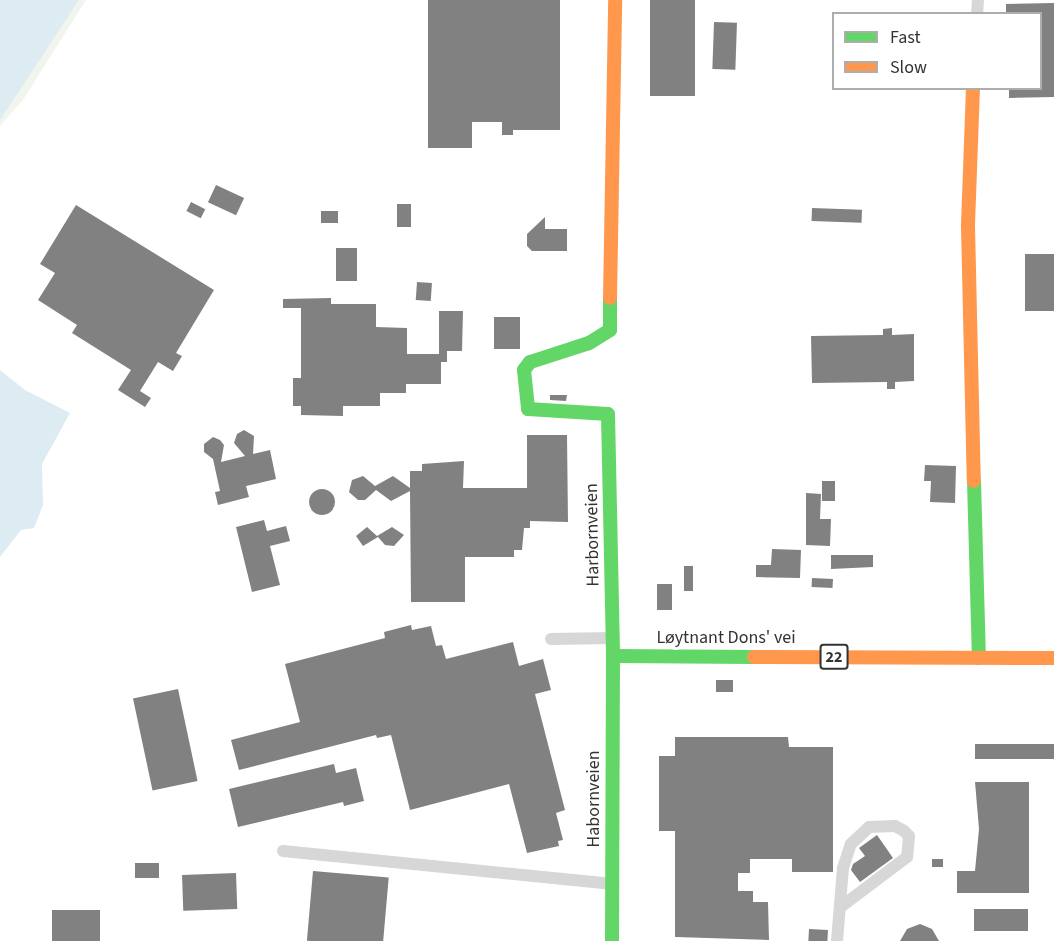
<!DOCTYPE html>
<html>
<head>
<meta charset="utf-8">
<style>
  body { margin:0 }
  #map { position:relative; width:1054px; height:941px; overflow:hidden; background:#fff; font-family:"Source Sans 3",sans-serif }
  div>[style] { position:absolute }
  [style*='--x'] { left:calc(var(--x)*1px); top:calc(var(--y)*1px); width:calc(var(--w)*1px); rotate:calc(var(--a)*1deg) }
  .green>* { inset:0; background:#f1f5ed }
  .water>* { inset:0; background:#ddebf3 }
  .building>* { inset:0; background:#818181; transform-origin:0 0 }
  .round { border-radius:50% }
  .street>* { height:12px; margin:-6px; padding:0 6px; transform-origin:6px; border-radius:6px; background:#d7d7d7 }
  .fast>* { height:14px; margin:-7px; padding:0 7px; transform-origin:7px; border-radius:7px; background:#63d668 }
  .slow>* { height:14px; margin:-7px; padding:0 7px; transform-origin:7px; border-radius:7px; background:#ff974d }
  span { translate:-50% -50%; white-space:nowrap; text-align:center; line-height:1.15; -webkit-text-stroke:6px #fff; paint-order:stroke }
  .shield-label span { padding:2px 4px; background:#fff; border:2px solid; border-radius:4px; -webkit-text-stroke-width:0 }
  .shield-label { font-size:16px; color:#333; font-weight:700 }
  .street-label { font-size:18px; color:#333 }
  .legend { position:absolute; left:832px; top:12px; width:210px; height:78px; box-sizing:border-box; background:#fff; border:2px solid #adadad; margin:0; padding:8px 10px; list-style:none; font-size:18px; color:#333 }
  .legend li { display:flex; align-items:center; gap:12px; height:30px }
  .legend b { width:30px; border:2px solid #adadad }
</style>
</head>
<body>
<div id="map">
  <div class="green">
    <i style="clip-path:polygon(0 0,86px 0,23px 100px,0 126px)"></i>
  </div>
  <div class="water">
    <i style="clip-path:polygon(0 0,79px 0,0 120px)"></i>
    <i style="clip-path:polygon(0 370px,25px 390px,70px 413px,42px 464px,43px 505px,34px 528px,21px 530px,0 557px)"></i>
  </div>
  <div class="building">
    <i style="clip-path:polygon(428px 0,560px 0,560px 130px,513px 130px,513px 135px,502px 135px,502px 122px,472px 122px,472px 148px,428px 148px)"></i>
    <i style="left:650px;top:0;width:45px;height:96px"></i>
    <i style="clip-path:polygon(1054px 3px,1054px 97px,1009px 98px,1009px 88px,1041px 88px,1041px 14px,1006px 14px,1006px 4px)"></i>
    <i style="left:714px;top:22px;width:23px;height:47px;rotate:2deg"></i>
    <i style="left:216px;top:185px;width:31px;height:19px;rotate:25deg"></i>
    <i style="left:191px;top:202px;width:16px;height:10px;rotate:27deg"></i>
    <i style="left:397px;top:204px;width:14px;height:23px"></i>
    <i style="clip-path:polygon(76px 205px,214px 290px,176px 353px,182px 356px,173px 371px,158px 362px,140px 391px,151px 398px,145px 407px,118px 390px,131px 370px,72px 333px,77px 325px,38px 300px,55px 273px,40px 264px)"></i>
    <i style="left:812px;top:208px;width:50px;height:13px;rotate:2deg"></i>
    <i style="left:321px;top:211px;width:17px;height:12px"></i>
    <i style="clip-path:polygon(545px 217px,545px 229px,567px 229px,567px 251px,532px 251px,527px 246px,527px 234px)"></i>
    <i style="left:336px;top:248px;width:21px;height:33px"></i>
    <i style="left:1054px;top:254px;width:57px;height:29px;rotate:90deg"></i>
    <i style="left:417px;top:282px;width:15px;height:18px;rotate:4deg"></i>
    <i style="clip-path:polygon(331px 298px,331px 304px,376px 304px,376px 327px,407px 328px,407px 354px,439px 354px,439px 311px,463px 311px,462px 351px,447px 351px,447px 362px,441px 362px,441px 384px,406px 384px,406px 393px,380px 393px,380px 406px,343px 406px,343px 416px,301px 415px,301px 406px,293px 406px,293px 378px,301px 378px,301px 308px,283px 308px,283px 299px)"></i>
    <i style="left:494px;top:317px;width:26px;height:32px"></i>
    <i style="clip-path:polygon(892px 328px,892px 335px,914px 334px,914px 381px,895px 382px,895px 389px,887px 389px,887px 382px,812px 383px,811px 336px,883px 335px,883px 329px)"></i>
    <i style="clip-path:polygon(550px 395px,567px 395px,566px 401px,550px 400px)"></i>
    <i style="clip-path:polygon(244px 430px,254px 436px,253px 454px,270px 450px,276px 479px,246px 486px,249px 497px,218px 505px,215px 492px,220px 491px,213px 459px,204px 452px,204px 444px,213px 437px,220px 440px,224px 445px,221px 462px,245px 456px,234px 443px,237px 434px)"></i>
    <i style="clip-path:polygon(527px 435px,567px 435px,568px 522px,530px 521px,530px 528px,524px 528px,522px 550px,514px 550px,514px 557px,465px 557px,465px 602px,411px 602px,410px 491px,391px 501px,376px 490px,365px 500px,358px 500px,349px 492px,352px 480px,363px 476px,375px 486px,393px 476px,410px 488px,410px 471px,422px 471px,422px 464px,464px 461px,463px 488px,527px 488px)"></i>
    <i style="clip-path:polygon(925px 465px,956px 466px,955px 503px,930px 502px,931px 481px,924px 481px)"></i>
    <i style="left:822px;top:481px;width:13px;height:20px"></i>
    <i class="round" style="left:309px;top:489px;width:26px;height:26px"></i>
    <i style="clip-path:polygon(806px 493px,821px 494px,820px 519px,831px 519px,830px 546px,806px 545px)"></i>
    <i style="clip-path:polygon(264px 520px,267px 531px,286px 526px,290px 541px,270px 546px,280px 585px,252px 592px,236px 527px)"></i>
    <i style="clip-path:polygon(367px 527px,377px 536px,392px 527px,404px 535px,394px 546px,385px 545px,378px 537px,363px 546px,356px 536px)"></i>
    <i style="clip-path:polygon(772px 549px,801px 550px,800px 578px,756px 577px,756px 565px,771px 565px)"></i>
    <i style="clip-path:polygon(831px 555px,873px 555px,873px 567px,831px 569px)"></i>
    <i style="left:684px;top:566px;width:9px;height:25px"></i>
    <i style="left:812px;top:578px;width:21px;height:9px;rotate:3deg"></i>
    <i style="left:657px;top:584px;width:15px;height:26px"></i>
    <i style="clip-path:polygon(411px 625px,412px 630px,431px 626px,436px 646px,442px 645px,446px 659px,513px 642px,519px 666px,543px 659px,551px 690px,535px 694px,565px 810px,556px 813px,563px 840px,558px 841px,559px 846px,527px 853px,509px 784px,410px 810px,391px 735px,377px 738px,376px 735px,239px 770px,231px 740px,300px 722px,285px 664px,385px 638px,384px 632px)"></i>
    <i style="left:716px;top:680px;width:17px;height:12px"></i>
    <i style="left:178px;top:689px;width:94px;height:46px;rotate:78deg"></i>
    <i style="clip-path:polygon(675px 737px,788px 737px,789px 747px,833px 747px,833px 872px,792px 872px,792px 859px,750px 859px,750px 873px,738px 873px,738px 891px,753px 891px,753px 902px,768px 902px,769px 940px,675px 937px,675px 831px,659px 831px,659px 756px,675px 756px)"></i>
    <i style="left:975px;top:744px;width:79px;height:15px"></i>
    <i style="clip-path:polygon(334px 764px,336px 773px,356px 768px,364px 801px,344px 806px,343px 802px,238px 827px,229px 789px)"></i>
    <i style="clip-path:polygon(975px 782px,1029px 782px,1029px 893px,957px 893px,957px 871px,975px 871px,979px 829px)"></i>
    <i style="clip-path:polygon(877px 835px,893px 858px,860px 882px,851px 870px,853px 864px,865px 856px,859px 848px)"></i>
    <i style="left:932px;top:859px;width:11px;height:8px"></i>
    <i style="left:135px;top:863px;width:24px;height:15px"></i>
    <i style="left:313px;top:871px;width:76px;height:70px;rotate:5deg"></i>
    <i style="left:236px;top:873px;width:36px;height:54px;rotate:88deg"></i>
    <i style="left:974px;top:909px;width:54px;height:22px"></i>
    <i style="left:52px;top:910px;width:48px;height:31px"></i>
    <i style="clip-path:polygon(920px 924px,932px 929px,939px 941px,900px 941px,907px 929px)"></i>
    <i style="left:809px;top:929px;width:19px;height:12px;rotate:3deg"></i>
  </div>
  <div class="street">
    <i style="--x:977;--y:14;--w:14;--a:-86"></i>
    <i style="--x:551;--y:639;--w:62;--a:-0.9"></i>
    <i style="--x:283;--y:851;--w:332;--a:5.7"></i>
    <i style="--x:837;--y:941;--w:73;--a:-85.3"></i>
    <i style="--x:843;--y:868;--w:25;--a:-72"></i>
    <i style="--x:851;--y:844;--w:25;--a:-43"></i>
    <i style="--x:869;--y:827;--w:26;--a:-2"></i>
    <i style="--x:895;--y:826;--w:10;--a:29"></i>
    <i style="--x:904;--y:831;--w:7;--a:45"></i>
    <i style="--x:909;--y:836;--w:21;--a:95"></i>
    <i style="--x:907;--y:857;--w:81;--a:143"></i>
  </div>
  <div class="fast">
    <i style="--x:610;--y:298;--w:32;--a:90"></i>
    <i style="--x:610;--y:330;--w:25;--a:148"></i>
    <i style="--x:589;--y:343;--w:62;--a:162.1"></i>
    <i style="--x:530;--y:362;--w:10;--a:127"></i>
    <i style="--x:524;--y:370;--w:39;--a:84"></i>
    <i style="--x:528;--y:409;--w:80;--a:3.6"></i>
    <i style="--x:608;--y:414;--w:242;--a:88.8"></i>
    <i style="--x:974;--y:481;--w:177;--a:88.4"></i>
    <i style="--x:612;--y:941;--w:285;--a:-89.8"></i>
    <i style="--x:613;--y:656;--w:141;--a:0.4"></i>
  </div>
  <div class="slow">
    <i style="--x:973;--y:88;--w:138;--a:92.1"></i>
    <i style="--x:968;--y:226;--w:255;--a:88.7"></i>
    <i style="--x:610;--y:298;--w:298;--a:-89"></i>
    <i style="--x:754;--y:657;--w:300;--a:0.2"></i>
  </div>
  <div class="shield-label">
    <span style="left:834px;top:657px">22</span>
  </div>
  <div class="street-label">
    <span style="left:593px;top:535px;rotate:-91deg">Harbornveien</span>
    <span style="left:726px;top:638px">Løytnant Dons' vei</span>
    <span style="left:594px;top:799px;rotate:-90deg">Habornveien</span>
  </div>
  <ul class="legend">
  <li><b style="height:8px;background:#63d668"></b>Fast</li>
  <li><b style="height:8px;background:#ff974d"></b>Slow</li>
  </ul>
</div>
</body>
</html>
